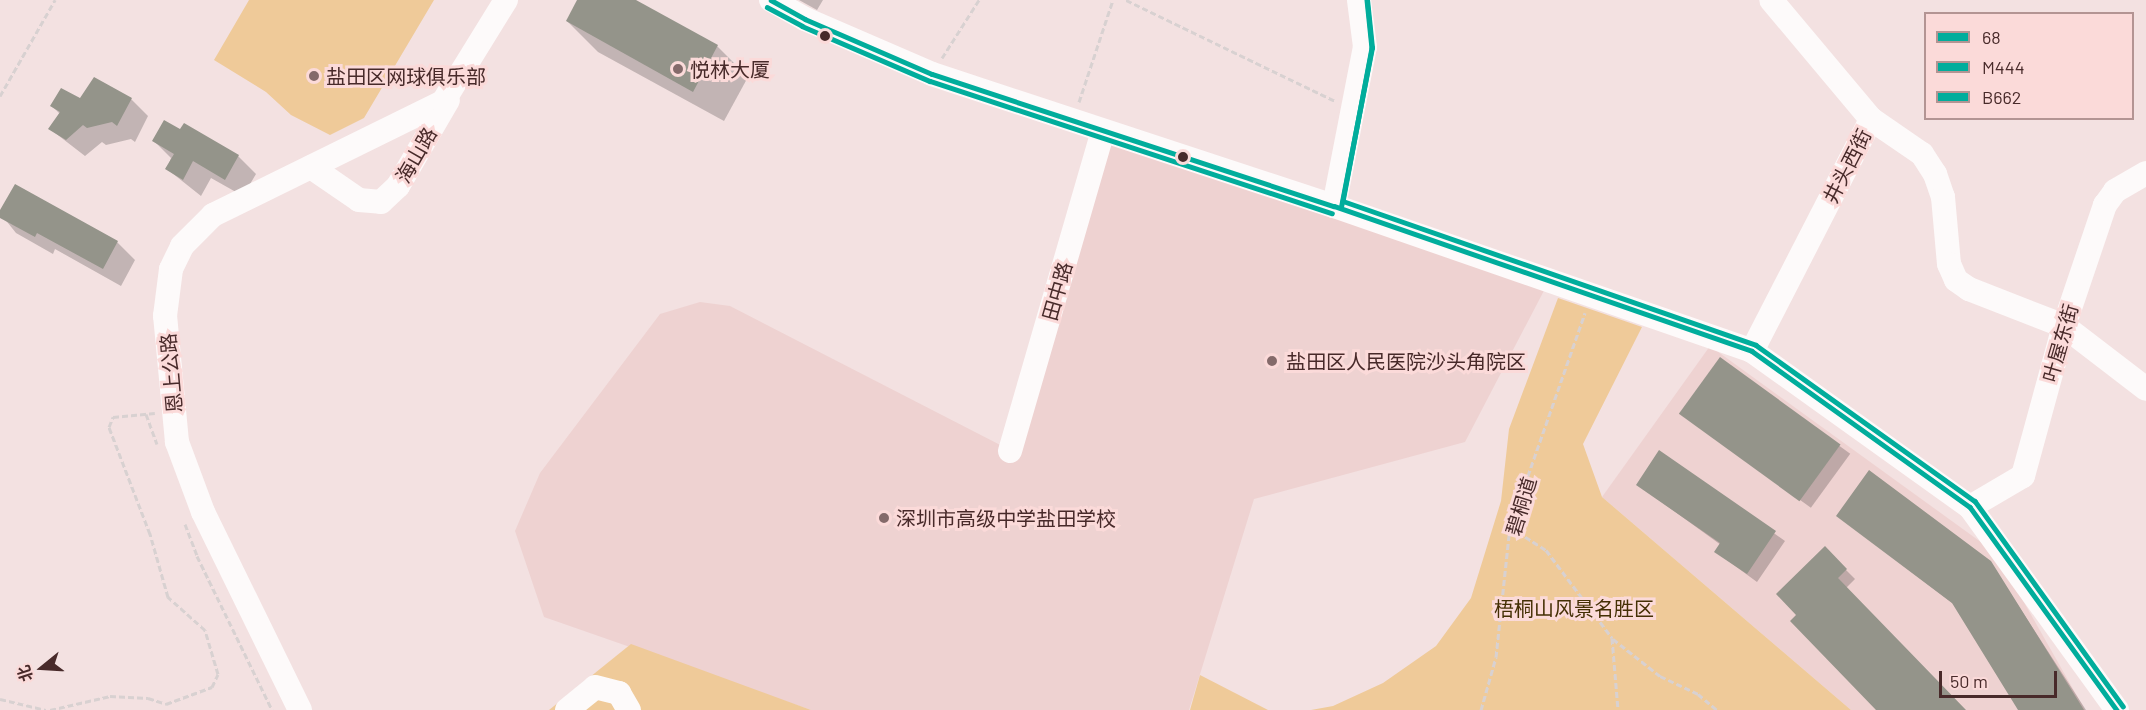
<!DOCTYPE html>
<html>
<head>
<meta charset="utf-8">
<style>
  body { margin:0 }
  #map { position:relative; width:2146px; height:710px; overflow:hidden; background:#f3e1e1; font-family:Barlow,"Noto Sans SC",sans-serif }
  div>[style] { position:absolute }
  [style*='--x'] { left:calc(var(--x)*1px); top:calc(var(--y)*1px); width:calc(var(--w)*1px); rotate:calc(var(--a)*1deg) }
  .built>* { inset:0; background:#eed2d1 }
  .green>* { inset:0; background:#efca99 }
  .shadow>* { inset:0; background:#0003; transform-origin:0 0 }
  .building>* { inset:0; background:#94948a; transform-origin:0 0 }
  .path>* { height:3px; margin-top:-1.5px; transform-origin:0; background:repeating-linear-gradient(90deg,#d8d1d1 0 6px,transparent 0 9px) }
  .minor>* { height:24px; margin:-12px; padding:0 12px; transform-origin:12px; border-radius:12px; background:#fdfafa }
  .bus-1>* { height:4.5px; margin:-2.25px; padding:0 2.25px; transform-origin:2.25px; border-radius:2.25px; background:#01ad9c }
  .bus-2>* { height:4.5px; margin:-2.25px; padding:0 2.25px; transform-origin:2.25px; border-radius:2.25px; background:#01ad9c }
  .bus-3>* { height:4.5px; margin:-2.25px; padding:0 2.25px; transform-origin:2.25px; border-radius:2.25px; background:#01ad9c }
  .dots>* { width:16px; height:16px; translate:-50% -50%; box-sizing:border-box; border:3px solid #fbdad9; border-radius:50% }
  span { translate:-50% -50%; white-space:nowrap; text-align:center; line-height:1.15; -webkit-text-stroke:6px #fbdad9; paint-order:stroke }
  .poi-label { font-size:20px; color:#482a2a }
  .left { translate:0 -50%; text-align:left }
  .street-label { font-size:20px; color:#482a2a }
  .park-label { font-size:20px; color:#442f04 }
  .legend { position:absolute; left:1924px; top:12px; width:210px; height:108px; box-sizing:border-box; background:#fbdad9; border:2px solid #b39493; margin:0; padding:8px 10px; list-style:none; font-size:18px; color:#482a2a }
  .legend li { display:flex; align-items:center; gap:12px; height:30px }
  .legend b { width:30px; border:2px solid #b39493 }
  .north { position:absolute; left:12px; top:638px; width:60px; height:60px; -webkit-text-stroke:4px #fbdad9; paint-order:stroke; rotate:252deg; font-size:16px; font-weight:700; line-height:24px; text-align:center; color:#482a2a }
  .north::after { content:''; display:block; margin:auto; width:21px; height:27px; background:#482a2a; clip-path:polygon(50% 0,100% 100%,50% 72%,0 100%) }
  .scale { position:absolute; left:1939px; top:671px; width:118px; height:27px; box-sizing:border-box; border:3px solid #482a2a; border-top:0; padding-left:8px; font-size:18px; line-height:21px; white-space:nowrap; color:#482a2a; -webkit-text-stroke:4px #fbdad9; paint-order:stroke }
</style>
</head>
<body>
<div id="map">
  <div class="built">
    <i style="clip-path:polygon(1103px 131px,1549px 281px,1465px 442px,1254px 499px,1189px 710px,811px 710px,544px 617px,515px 531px,540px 473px,660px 314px,700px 302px,730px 306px,1010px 450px)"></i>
    <i style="clip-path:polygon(1710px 346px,1996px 553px,2085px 710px,1851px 710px,1602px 497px)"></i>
  </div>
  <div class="green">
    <i style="clip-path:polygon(249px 0,434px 0,364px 118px,330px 135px,291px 115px,266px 92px,214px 60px)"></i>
    <i style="clip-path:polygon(1558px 298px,1642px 327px,1583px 444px,1602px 497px,1851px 710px,1311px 710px,1333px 706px,1383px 683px,1436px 646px,1471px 598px,1501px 501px,1509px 429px)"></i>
    <i style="clip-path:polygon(631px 644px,811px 710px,549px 710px)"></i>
    <i style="clip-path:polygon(1200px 675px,1268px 710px,1190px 710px)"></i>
  </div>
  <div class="shadow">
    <i style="clip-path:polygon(579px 0,633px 0,717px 46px,748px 77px,724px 121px,598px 52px,567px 21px)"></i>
    <i style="clip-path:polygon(799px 0,823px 0,817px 10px)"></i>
    <i style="clip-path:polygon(131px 99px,148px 116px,135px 142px,131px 139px,106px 145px,102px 142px,85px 156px,50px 129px,61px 115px,52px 106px,81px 100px)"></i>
    <i style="clip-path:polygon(180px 131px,238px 156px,256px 174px,243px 196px,211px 178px,201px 196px,167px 169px,171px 158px,154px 141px)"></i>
    <i style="clip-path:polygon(0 213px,117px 242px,135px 260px,121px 286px,55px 249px,53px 254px,16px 233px)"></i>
    <i style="left:1720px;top:359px;width:161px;height:67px;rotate:36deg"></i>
    <i style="clip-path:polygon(1659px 452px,1785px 541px,1757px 582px,1716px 552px,1721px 545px,1638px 485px)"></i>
    <i style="clip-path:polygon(1838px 516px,1990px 562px,2086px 710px,2020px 710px,1956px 606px)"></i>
    <i style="clip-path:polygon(1824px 548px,1855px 579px,1846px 588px,1964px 710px,1878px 710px,1798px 615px)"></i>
  </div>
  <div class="building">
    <i style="clip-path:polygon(577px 0,636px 0,718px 45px,693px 92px,566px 21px)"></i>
    <i style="clip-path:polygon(94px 77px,132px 98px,117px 126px,112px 122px,87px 128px,83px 125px,66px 140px,48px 129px,60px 112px,50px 106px,61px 88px,80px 98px)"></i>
    <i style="clip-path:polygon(164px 120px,180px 129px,184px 123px,239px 155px,225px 180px,193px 161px,183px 180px,165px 169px,174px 154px,152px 141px)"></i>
    <i style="clip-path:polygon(15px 184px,118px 241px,103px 269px,37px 233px,35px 237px,0 218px,0 210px)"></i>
    <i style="left:1720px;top:357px;width:149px;height:70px;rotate:36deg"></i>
    <i style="clip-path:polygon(1659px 450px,1776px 531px,1747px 574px,1714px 552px,1720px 543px,1636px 485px)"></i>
    <i style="clip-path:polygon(1869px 470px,1991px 561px,2084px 710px,2018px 710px,1952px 603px,1836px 516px)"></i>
    <i style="clip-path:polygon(1825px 546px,1847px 569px,1838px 578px,1966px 710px,1876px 710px,1790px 621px,1796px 615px,1776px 594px)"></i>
  </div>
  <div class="path">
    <i style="--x:1126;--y:0;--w:232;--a:25.8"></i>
    <i style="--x:942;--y:58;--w:69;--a:-57.5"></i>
    <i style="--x:0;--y:96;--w:111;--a:-60.2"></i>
    <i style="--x:1079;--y:102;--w:108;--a:-71.6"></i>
    <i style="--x:146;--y:414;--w:32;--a:70"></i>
    <i style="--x:185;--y:524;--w:34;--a:69"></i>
    <i style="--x:197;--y:556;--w:171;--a:64"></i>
    <i style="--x:1510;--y:527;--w:43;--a:32.6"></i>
    <i style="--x:1546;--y:550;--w:110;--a:53.1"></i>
    <i style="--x:1612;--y:638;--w:72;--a:85.2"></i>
    <i style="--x:1613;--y:639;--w:60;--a:38.2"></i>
    <i style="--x:1660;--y:676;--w:42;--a:25.3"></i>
    <i style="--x:1698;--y:694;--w:25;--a:40"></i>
    <i style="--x:0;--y:699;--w:47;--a:13.4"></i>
    <i style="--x:50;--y:710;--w:62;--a:-13.1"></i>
    <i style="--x:110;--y:696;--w:38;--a:3"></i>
    <i style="--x:148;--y:698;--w:19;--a:18"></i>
    <i style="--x:166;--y:704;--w:49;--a:-20.3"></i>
    <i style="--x:212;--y:687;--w:14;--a:-65"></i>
    <i style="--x:218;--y:674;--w:46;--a:-106.5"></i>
    <i style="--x:205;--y:630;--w:50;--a:-138.3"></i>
    <i style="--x:168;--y:597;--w:66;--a:-105.9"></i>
    <i style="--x:150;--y:534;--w:115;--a:-111"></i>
    <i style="--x:109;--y:427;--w:11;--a:-68"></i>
    <i style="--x:113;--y:417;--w:42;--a:-5.4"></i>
    <i style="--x:1481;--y:710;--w:55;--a:-74.2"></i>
    <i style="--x:1496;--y:657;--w:131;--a:-83.9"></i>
    <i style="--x:1510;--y:527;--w:227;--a:-70.7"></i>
  </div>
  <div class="minor">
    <i style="--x:771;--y:0;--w:39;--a:29"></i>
    <i style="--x:805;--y:19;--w:138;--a:23.4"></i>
    <i style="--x:932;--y:74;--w:423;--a:18.2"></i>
    <i style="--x:1334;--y:206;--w:442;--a:19.1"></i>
    <i style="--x:1752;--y:351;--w:268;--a:35.6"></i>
    <i style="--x:1970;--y:507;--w:251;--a:54.1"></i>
    <i style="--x:1871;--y:119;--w:62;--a:34.5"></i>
    <i style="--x:1922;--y:154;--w:24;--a:57"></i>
    <i style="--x:1935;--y:174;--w:24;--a:71"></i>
    <i style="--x:1943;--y:197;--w:67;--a:84.9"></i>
    <i style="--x:1949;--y:264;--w:17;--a:66"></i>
    <i style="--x:1956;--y:280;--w:16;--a:35"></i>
    <i style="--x:1969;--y:289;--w:102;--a:21.3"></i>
    <i style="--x:2064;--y:326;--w:103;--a:37.5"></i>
    <i style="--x:311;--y:167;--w:58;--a:34.5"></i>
    <i style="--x:359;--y:200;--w:22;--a:5"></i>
    <i style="--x:381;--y:202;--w:23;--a:-43"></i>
    <i style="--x:398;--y:186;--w:99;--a:-59.8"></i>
    <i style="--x:1334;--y:206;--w:162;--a:-79"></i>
    <i style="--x:1365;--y:47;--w:47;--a:-97.3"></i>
    <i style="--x:1752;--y:351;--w:261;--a:-62.8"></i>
    <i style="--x:1871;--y:119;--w:155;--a:-130"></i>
    <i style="--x:1010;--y:451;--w:333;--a:-73.8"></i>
    <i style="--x:1970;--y:507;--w:61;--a:-30.3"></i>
    <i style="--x:2023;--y:476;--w:156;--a:-74.7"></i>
    <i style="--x:2064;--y:326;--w:128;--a:-71.3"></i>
    <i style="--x:2105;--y:205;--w:17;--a:-54"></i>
    <i style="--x:2115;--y:191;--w:36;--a:-30"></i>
    <i style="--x:300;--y:710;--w:220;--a:-116.1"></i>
    <i style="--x:203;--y:512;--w:75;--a:-110.4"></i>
    <i style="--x:177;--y:442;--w:127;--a:-95.4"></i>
    <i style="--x:165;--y:316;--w:47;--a:-82.7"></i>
    <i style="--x:171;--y:269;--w:25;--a:-64"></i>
    <i style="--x:182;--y:246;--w:44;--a:-45"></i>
    <i style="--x:213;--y:215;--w:256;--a:-26.2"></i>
    <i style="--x:443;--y:102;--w:120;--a:-58.3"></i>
    <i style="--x:567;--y:710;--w:36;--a:-39"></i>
    <i style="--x:595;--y:687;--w:25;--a:14"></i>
    <i style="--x:619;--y:693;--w:20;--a:60"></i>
  </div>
  <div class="bus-1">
    <i style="--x:771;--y:0;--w:39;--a:29"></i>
    <i style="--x:805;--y:19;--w:138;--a:23.4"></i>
    <i style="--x:932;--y:74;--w:423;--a:18.2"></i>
    <i style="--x:1334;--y:206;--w:442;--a:19.1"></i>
    <i style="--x:1752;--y:351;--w:268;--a:35.6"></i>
    <i style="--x:1970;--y:507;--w:251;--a:54.1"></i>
  </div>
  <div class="bus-2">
    <i style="--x:767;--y:7;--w:40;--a:28"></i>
    <i style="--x:802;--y:26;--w:139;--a:23.3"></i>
    <i style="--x:930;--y:81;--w:423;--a:18.2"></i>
    <i style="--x:1341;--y:207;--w:162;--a:-79"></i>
    <i style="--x:1372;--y:48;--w:48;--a:-95.9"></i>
  </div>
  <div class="bus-3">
    <i style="--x:1367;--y:0;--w:48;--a:84.1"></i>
    <i style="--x:1372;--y:48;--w:156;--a:100.7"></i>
    <i style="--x:1343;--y:201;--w:437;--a:19.2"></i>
    <i style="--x:1756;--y:345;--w:269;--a:35.5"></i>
    <i style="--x:1975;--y:501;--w:253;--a:54.2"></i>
  </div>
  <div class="dots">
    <i style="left:825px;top:36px;background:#482a2a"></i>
    <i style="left:678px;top:69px;background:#846a6a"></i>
    <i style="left:314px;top:76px;background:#846a6a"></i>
    <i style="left:1183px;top:157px;background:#482a2a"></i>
    <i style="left:1272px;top:361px;background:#846a6a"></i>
    <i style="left:884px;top:518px;background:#846a6a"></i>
  </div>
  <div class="poi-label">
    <span class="left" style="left:690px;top:69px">悦林大厦</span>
    <span class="left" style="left:326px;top:76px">盐田区网球俱乐部</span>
    <span class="left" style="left:1286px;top:361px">盐田区人民医院沙头角院区</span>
    <span class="left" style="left:896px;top:518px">深圳市高级中学盐田学校</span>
  </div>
  <div class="street-label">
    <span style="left:416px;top:155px;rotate:-60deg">海山路</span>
    <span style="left:1847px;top:166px;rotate:-63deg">井头西街</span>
    <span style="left:1057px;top:291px;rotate:-74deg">田中路</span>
    <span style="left:2060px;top:343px;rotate:-74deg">叶屋东街</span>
    <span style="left:171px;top:373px;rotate:-95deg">恩上公路</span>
    <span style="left:1521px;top:506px;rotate:-73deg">碧桐道</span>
  </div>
  <div class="park-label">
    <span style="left:1574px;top:608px">梧桐山风景名胜区</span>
  </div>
  <ul class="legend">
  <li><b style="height:8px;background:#01ad9c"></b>68</li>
  <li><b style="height:8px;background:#01ad9c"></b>M444</li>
  <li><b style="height:8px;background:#01ad9c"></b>B662</li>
  </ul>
  <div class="north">北</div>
  <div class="scale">50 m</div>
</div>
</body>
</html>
